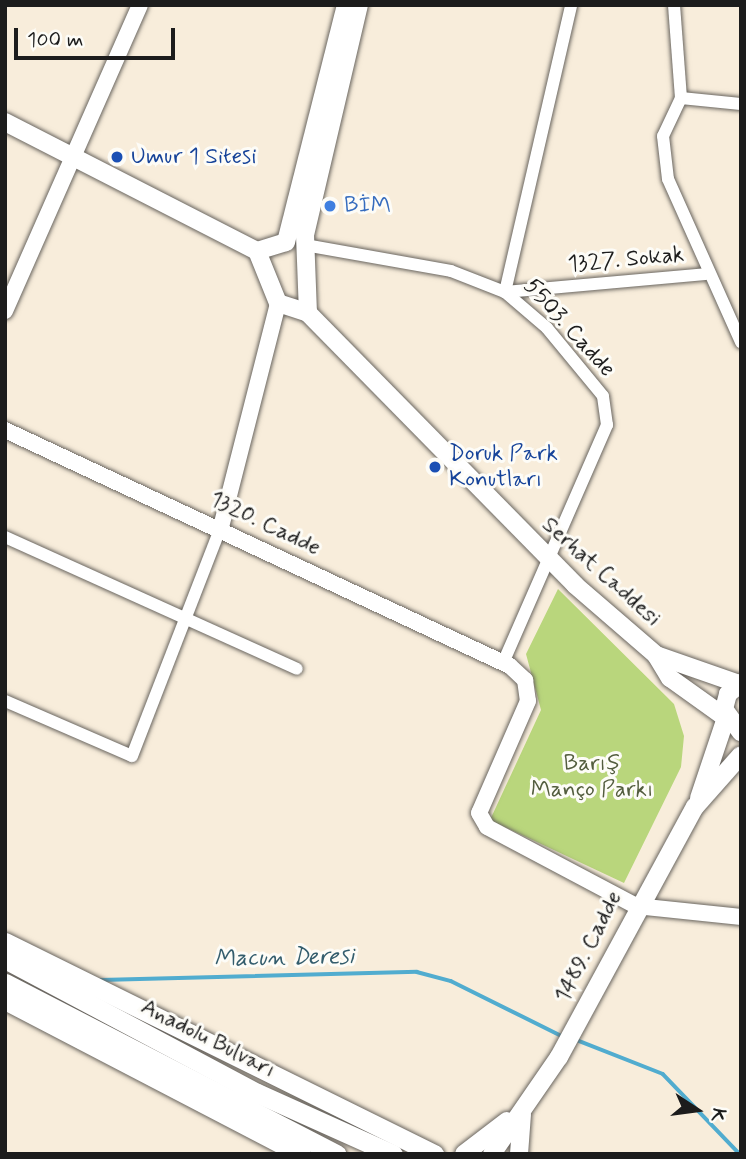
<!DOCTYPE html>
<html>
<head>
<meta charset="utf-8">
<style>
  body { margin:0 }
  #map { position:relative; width:746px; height:1159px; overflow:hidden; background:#f8eddb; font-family:Mynerve,sans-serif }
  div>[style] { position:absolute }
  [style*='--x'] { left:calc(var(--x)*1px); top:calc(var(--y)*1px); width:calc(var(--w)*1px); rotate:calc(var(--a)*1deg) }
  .green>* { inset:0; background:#b9d67c }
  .stream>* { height:3.5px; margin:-1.75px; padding:0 1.75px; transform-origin:1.75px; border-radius:1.75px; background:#51accf }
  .roads { filter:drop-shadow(0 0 2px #69655f) drop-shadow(0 0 2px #69655f) }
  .minor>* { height:12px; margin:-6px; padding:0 6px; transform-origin:6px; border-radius:6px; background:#fff }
  .tertiary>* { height:16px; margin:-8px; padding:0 8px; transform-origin:8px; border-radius:8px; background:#fff }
  .secondary>* { height:18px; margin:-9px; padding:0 9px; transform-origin:9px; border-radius:9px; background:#fff }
  .primary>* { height:19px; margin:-9.5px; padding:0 9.5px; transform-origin:9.5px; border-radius:9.5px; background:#fff }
  .dots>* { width:19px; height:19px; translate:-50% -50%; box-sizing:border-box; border:4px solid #fdfcf7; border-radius:50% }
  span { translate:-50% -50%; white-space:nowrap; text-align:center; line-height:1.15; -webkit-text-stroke:6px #fdfcf7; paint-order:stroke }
  .transit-label { font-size:23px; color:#164399 }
  .left { translate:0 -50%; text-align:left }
  .shop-label { font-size:23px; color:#366cbe }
  .street-label { font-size:23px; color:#1c1c1c }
  .park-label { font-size:23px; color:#535d3e }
  .water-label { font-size:24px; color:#345d6d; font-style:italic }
  .frame { position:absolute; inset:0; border:7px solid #1c1c1c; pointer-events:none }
  .north { position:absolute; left:662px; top:1075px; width:70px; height:70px; -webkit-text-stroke:5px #fdfcf7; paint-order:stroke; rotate:103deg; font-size:19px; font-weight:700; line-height:28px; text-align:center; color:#1c1c1c }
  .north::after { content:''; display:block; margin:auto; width:24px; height:32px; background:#1c1c1c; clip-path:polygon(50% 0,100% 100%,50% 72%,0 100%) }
  .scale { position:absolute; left:14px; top:28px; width:161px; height:32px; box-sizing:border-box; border:4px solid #1c1c1c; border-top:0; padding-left:9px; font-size:21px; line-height:24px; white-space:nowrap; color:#1c1c1c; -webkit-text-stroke:5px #fdfcf7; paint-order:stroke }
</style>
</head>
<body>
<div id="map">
  <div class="green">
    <i style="clip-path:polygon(558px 589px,674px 704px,684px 736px,681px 767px,624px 883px,490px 820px,541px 710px,526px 654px)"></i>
  </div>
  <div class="stream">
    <i style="--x:101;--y:980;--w:316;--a:-1.5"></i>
    <i style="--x:417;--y:972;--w:35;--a:15"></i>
    <i style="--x:451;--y:981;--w:122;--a:26.4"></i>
    <i style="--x:579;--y:1041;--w:90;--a:21.4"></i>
    <i style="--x:663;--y:1074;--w:111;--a:46.1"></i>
  </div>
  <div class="roads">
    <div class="minor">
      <i style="--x:674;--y:5;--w:93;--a:85.7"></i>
      <i style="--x:681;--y:98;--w:42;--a:115.3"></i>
      <i style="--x:663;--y:136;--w:43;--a:83.4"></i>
      <i style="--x:668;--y:179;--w:179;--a:65.9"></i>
      <i style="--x:681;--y:98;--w:60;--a:5.7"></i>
      <i style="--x:305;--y:245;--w:148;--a:10.1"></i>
      <i style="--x:451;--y:271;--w:58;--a:21.3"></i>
      <i style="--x:505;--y:292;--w:201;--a:-5.1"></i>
      <i style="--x:505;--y:292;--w:294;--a:-77"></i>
      <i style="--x:5;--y:537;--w:320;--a:24.3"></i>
      <i style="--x:503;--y:663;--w:260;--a:-66.4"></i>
      <i style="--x:607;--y:425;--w:29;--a:-98"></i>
      <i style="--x:603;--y:396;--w:88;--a:-129.5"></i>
      <i style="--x:547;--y:328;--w:55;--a:-139.4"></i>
      <i style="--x:5;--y:701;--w:138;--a:23.4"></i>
      <i style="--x:132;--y:756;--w:246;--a:-68.8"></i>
    </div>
    <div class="tertiary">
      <i style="--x:5;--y:311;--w:334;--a:-66.2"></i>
      <i style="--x:5;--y:430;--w:557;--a:25.05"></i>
      <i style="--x:510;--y:666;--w:21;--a:43"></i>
      <i style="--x:525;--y:680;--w:21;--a:82"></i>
      <i style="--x:528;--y:701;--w:122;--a:113.6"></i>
      <i style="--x:479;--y:813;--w:16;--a:60"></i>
      <i style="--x:487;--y:827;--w:169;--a:27.9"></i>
      <i style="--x:636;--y:906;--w:106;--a:6"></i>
      <i style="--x:221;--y:527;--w:231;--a:-75.7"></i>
    </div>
    <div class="secondary">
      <i style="--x:5;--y:122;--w:283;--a:27.1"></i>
      <i style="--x:257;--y:251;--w:30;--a:-17"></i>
      <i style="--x:286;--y:242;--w:244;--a:-75.8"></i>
      <i style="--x:257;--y:251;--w:56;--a:68"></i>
      <i style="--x:278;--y:303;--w:32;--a:18"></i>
      <i style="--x:308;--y:313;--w:381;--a:45.5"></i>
      <i style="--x:575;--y:585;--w:107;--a:40.8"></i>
      <i style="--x:656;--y:655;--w:88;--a:19.3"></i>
      <i style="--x:308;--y:313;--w:78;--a:-92.2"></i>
      <i style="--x:305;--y:235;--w:236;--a:-76.8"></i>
      <i style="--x:656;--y:655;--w:27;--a:59"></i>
      <i style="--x:670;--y:678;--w:69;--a:35.5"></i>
      <i style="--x:741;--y:683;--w:17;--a:140"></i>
      <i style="--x:728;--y:694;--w:16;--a:105"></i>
      <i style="--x:724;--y:709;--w:29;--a:54"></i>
      <i style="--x:699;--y:798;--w:84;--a:-71.4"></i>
      <i style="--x:464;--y:1154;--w:54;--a:-37.5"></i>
      <i style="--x:492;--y:1154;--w:118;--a:-55.4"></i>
      <i style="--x:559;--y:1057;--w:285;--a:-61.5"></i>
      <i style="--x:695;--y:807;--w:69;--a:-48.5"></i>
      <i style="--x:519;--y:1154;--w:40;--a:-85.7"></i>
    </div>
    <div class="primary">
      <i style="--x:5;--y:942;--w:479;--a:26.3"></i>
      <i style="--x:5;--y:959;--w:285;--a:28"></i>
      <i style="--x:257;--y:1093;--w:149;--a:24.2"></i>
      <i style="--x:5;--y:983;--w:373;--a:27.3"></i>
      <i style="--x:5;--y:1000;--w:334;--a:27.5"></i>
    </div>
  </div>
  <div class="dots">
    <i style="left:117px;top:157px;background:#1a4fb4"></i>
    <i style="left:330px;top:206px;background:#3f7fe0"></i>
    <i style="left:435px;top:467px;background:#1a4fb4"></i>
  </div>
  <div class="transit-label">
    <span class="left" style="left:131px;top:157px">Umur 1 Sitesi</span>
    <span class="left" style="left:449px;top:467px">Doruk Park<br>Konutları</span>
  </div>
  <div class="shop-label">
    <span class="left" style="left:344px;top:206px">BİM</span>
  </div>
  <div class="street-label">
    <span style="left:626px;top:260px;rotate:-5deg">1327. Sokak</span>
    <span style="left:569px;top:328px;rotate:48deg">5503. Cadde</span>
    <span style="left:265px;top:524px;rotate:26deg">1320. Cadde</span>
    <span style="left:601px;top:572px;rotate:42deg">Serhat Caddesi</span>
    <span style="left:589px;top:947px;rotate:-63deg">1489. Cadde</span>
    <span style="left:208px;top:1039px;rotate:27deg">Anadolu Bulvarı</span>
  </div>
  <div class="park-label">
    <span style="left:592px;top:777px">Barış<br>Manço Parkı</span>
  </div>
  <div class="water-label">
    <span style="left:284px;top:958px;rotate:-1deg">Macun Deresi</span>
  </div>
  <div class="frame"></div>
  <div class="north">K</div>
  <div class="scale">100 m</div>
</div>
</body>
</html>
